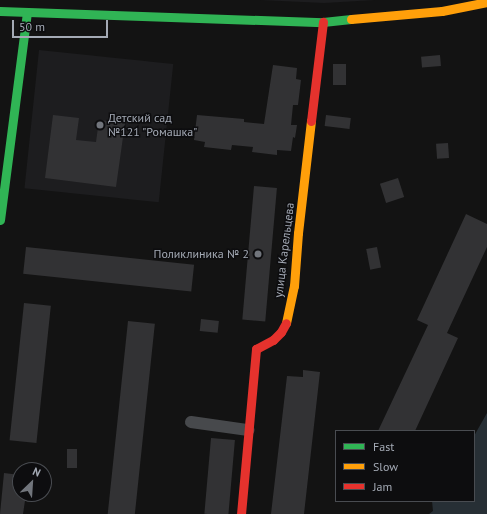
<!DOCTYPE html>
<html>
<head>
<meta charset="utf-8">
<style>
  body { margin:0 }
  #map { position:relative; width:487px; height:514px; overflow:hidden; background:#131313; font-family:"PT Sans",sans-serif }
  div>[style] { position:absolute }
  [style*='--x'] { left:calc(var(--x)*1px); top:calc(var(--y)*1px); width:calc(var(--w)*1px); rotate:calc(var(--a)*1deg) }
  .built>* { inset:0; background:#1d1d1f; transform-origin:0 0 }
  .water>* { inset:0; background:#272f35 }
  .building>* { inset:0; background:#323234; transform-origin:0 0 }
  .street>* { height:12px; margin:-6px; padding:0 6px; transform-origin:6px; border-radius:6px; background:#47494c }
  .fast>* { height:9px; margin:-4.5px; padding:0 4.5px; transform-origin:4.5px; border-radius:4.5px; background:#30b455 }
  .slow>* { height:9px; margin:-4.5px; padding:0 4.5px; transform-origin:4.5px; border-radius:4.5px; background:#ff9f0a }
  .jam>* { height:9px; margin:-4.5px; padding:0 4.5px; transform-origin:4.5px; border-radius:4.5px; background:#e5322d }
  .dots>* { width:11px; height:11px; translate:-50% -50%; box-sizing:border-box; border:2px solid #0d0d0f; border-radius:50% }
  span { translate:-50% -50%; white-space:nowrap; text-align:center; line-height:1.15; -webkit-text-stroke:3px #0d0d0f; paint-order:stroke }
  .poi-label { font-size:12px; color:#a4aab5 }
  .left { translate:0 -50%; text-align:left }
  .right { translate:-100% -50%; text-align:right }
  .street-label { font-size:12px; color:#a4aab5 }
  .legend { position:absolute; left:335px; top:430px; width:140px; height:72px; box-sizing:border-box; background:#0d0d0f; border:1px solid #494c51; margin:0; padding:5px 7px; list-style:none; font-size:12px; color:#a4aab5 }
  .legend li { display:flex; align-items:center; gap:8px; height:20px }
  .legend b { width:20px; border:1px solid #494c51 }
  .north { position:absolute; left:12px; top:462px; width:40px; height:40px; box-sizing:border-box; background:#0d0d0f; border:1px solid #494c51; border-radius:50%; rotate:25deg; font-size:11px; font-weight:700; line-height:16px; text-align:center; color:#a4aab5 }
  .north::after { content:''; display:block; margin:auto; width:14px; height:18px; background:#71757c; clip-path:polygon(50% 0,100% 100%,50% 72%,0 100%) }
  .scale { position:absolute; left:12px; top:20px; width:96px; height:18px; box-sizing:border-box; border:2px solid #a4aab5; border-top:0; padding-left:5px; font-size:12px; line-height:14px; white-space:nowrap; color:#a4aab5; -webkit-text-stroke:3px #0d0d0f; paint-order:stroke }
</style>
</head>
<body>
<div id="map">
  <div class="built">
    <i style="clip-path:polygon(260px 0,375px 0,324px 3px)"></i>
    <i style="left:39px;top:50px;width:135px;height:139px;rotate:6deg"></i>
  </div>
  <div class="water">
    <i style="clip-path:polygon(487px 413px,487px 514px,429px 514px,433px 511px,432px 501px,474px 501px,474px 436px)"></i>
  </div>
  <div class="building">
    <i style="left:440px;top:55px;width:11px;height:19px;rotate:85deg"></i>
    <i style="left:333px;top:64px;width:13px;height:21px"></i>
    <i style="clip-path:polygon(273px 65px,297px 68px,296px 79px,301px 80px,298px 105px,293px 105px,291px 125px,297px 125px,295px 138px,293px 137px,291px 151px,277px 150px,277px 155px,252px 152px,253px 147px,232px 145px,231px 150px,204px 147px,205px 142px,194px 140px,197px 115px,244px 119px,244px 122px,264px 124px)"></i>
    <i style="clip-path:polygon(53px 115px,79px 118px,76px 140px,96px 142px,99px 120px,125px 123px,116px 187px,45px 178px)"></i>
    <i style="left:326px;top:115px;width:25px;height:11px;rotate:7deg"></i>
    <i style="left:448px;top:143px;width:15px;height:12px;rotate:86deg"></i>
    <i style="left:398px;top:178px;width:20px;height:19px;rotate:72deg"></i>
    <i style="left:254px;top:186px;width:23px;height:134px;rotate:5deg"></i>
    <i style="clip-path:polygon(466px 214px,487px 224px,487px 247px,447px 333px,458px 338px,415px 431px,378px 431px,428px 325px,417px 320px)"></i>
    <i style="left:26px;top:247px;width:169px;height:27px;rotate:6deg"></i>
    <i style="left:377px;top:247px;width:21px;height:11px;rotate:79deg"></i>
    <i style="left:24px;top:303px;width:27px;height:138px;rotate:6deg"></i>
    <i style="left:201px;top:319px;width:18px;height:12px;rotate:6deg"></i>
    <i style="left:128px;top:321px;width:27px;height:194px;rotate:6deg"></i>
    <i style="clip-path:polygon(303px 370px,320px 372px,304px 514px,271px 514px,287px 376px,303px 377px)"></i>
    <i style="left:211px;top:438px;width:24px;height:76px;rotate:5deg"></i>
    <i style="left:67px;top:449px;width:10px;height:19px"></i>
    <i style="clip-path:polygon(4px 473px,20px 475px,20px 494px,26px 494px,23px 514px,0 514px)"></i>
  </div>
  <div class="street">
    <i style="--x:191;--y:422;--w:58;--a:8"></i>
  </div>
  <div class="fast">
    <i style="--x:0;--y:11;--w:323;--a:2"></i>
    <i style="--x:323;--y:22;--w:28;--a:-6"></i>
    <i style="--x:0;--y:220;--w:209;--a:-82.6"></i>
  </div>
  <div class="slow">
    <i style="--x:351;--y:19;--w:91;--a:-5"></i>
    <i style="--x:442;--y:11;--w:46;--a:-11.3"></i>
    <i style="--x:286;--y:323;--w:38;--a:-78"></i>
    <i style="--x:294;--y:286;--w:53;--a:-85.7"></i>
    <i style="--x:298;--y:233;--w:113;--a:-83.4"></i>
  </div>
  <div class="jam">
    <i style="--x:311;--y:121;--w:100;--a:-83.1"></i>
    <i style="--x:241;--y:514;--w:166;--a:-84.8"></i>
    <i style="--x:256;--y:349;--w:19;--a:-28"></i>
    <i style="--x:273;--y:340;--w:11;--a:-45"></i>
    <i style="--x:281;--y:332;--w:10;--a:-61"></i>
  </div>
  <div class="dots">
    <i style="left:100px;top:125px;background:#71757c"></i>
    <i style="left:258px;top:254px;background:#71757c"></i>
  </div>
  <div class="poi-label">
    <span class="left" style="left:108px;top:125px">Детский сад<br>№121 "Ромашка"</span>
    <span class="right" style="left:249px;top:254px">Поликлиника № 2</span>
  </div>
  <div class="street-label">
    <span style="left:284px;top:250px;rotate:-83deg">улица Карельцева</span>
  </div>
  <ul class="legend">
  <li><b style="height:5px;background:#30b455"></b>Fast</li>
  <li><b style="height:5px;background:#ff9f0a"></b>Slow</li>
  <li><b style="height:5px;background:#e5322d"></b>Jam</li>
  </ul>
  <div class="north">N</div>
  <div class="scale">50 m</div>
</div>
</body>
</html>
